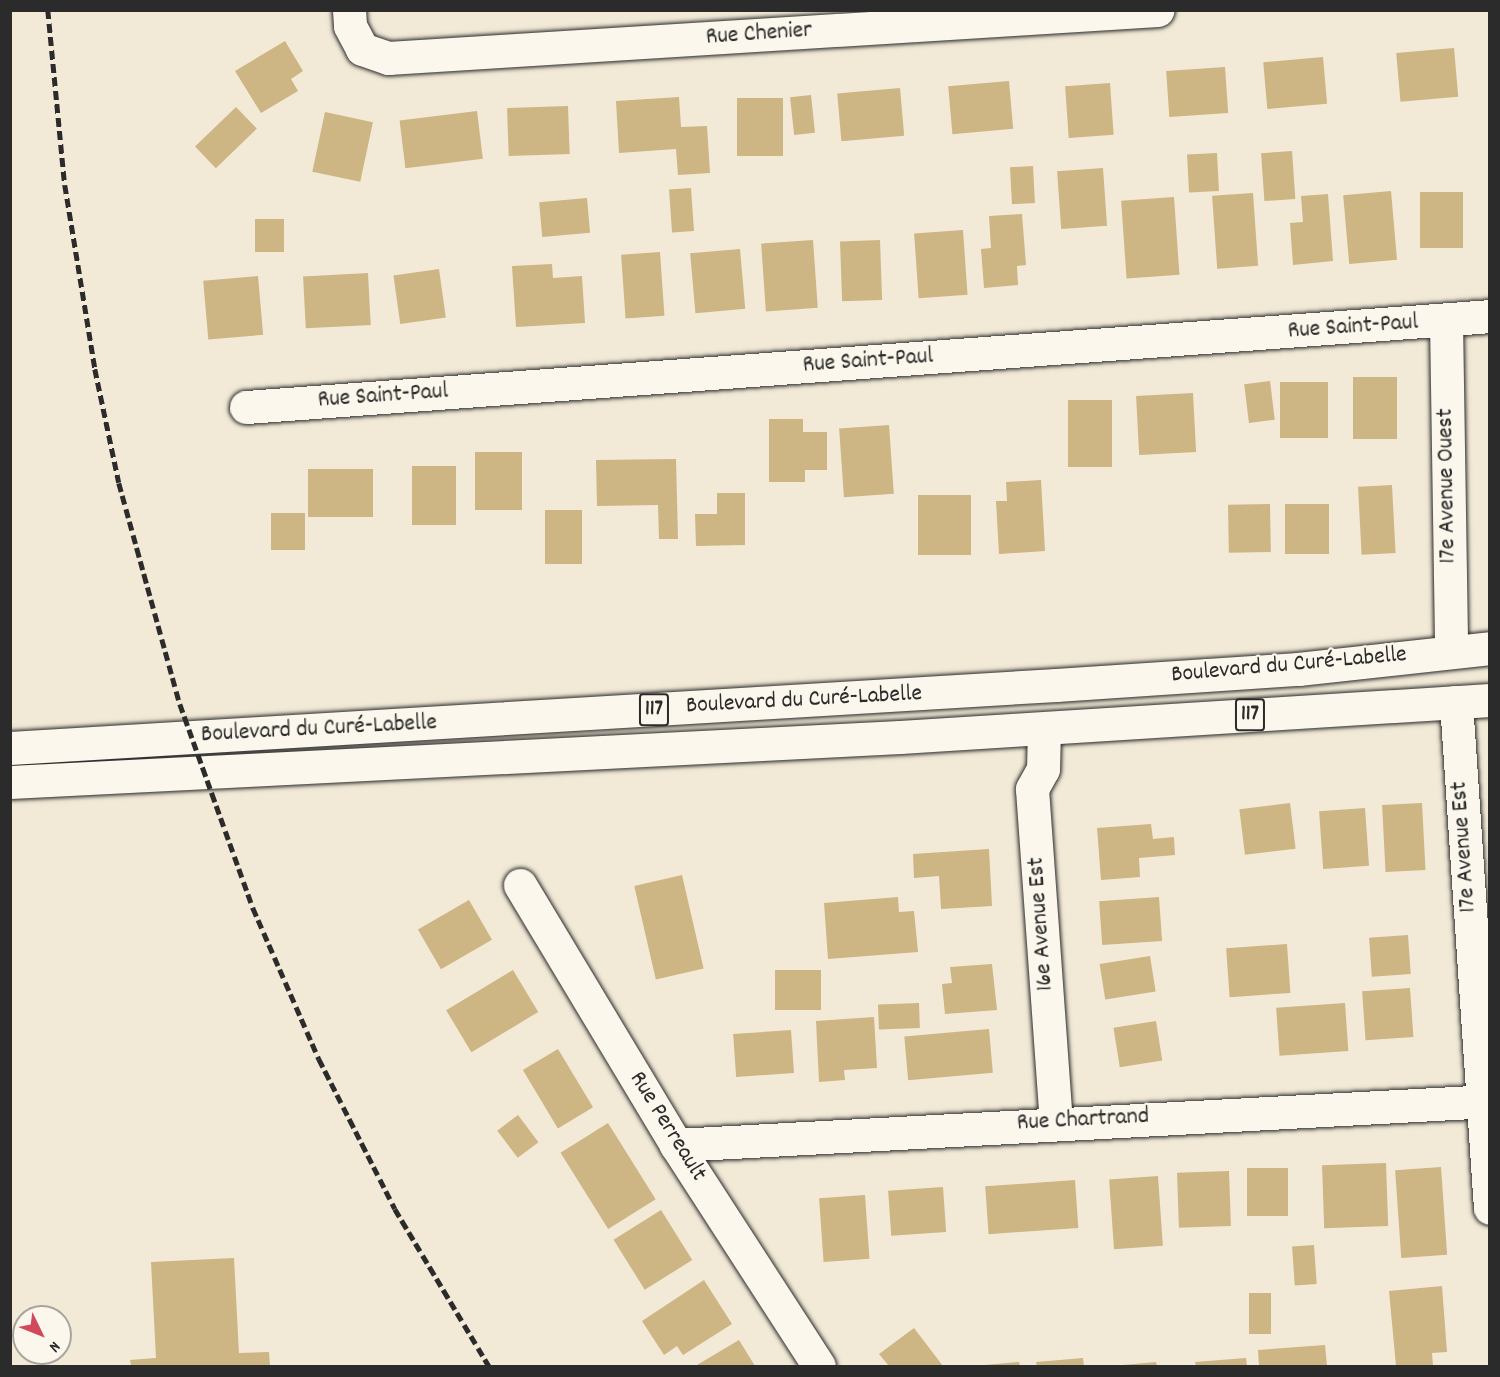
<!DOCTYPE html>
<html>
<head>
<meta charset="utf-8">
<style>
  body { margin:0 }
  #map { position:relative; width:1500px; height:1377px; overflow:hidden; background:#f2ead7; font-family:Dekko,sans-serif }
  div>[style] { position:absolute }
  [style*='--x'] { left:calc(var(--x)*1px); top:calc(var(--y)*1px); width:calc(var(--w)*1px); rotate:calc(var(--a)*1deg) }
  .building>* { inset:0; background:#cdb584; transform-origin:0 0 }
  .roads { filter:drop-shadow(0 0 2px #2b2b2b) drop-shadow(0 0 2px #2b2b2b) }
  .minor>* { height:33px; margin:-16.5px; padding:0 16.5px; transform-origin:16.5px; border-radius:16.5px; background:#fbf7ec }
  .major>* { height:33px; margin:-16.5px; padding:0 16.5px; transform-origin:16.5px; border-radius:16.5px; background:#fbf7ec }
  .rail>* { height:4.5px; margin-top:-2.25px; transform-origin:0; background:repeating-linear-gradient(90deg,#2b2b2b 0 9px,transparent 0 13.5px) }
  span { translate:-50% -50%; white-space:nowrap; text-align:center; line-height:1.15; -webkit-text-stroke:4.5px #fbf7ec; paint-order:stroke }
  .shield-label span { padding:2px 4px; background:#fbf7ec; border:2px solid; border-radius:4px; -webkit-text-stroke-width:0 }
  .shield-label { font-size:22px; color:#2b2b2b; font-weight:700 }
  .street-label { font-size:24px; color:#2b2b2b }
  .frame { position:absolute; inset:0; border:12px solid #2b2b2b; pointer-events:none }
  .north { position:absolute; left:12px; top:1305px; width:60px; height:60px; box-sizing:border-box; background:#fbf7ec; border:2px solid #a8a59f; border-radius:50%; rotate:133deg; font-size:16px; font-weight:700; line-height:24px; text-align:center; color:#2b2b2b }
  .north::after { content:''; display:block; margin:auto; width:21px; height:27px; background:#d1495b; clip-path:polygon(50% 0,100% 100%,50% 72%,0 100%) }
</style>
</head>
<body>
<div id="map">
  <div class="building">
    <i style="clip-path:polygon(285px 41px,303px 71px,291px 79px,298px 91px,261px 113px,235px 71px)"></i>
    <i style="left:1454px;top:48px;width:49px;height:58px;rotate:85deg"></i>
    <i style="left:1323px;top:57px;width:47px;height:60px;rotate:85deg"></i>
    <i style="left:1225px;top:67px;width:46px;height:59px;rotate:86deg"></i>
    <i style="left:1009px;top:81px;width:48px;height:61px;rotate:85deg"></i>
    <i style="left:1110px;top:83px;width:52px;height:45px;rotate:86deg"></i>
    <i style="left:900px;top:88px;width:48px;height:63px;rotate:85deg"></i>
    <i style="left:811px;top:95px;width:38px;height:21px;rotate:84deg"></i>
    <i style="clip-path:polygon(679px 97px,681px 127px,707px 126px,710px 173px,678px 175px,676px 149px,619px 153px,616px 101px)"></i>
    <i style="left:737px;top:98px;width:46px;height:58px"></i>
    <i style="left:568px;top:106px;width:48px;height:61px;rotate:88deg"></i>
    <i style="left:236px;top:107px;width:30px;height:57px;rotate:46deg"></i>
    <i style="left:477px;top:111px;width:48px;height:78px;rotate:83deg"></i>
    <i style="left:325px;top:112px;width:49px;height:61px;rotate:12deg"></i>
    <i style="left:1292px;top:151px;width:48px;height:31px;rotate:86deg"></i>
    <i style="left:1217px;top:153px;width:38px;height:30px;rotate:87deg"></i>
    <i style="left:1033px;top:166px;width:37px;height:23px;rotate:87deg"></i>
    <i style="left:1103px;top:168px;width:58px;height:46px;rotate:86deg"></i>
    <i style="left:691px;top:188px;width:43px;height:22px;rotate:86deg"></i>
    <i style="left:1391px;top:191px;width:69px;height:48px;rotate:85deg"></i>
    <i style="left:1420px;top:192px;width:43px;height:56px"></i>
    <i style="left:1253px;top:193px;width:73px;height:41px;rotate:86deg"></i>
    <i style="clip-path:polygon(1328px 194px,1333px 261px,1293px 265px,1290px 223px,1303px 222px,1301px 196px)"></i>
    <i style="left:1174px;top:197px;width:78px;height:53px;rotate:86deg"></i>
    <i style="left:587px;top:198px;width:35px;height:48px;rotate:85deg"></i>
    <i style="clip-path:polygon(1022px 214px,1026px 265px,1017px 266px,1018px 285px,984px 288px,981px 249px,991px 248px,989px 216px)"></i>
    <i style="left:255px;top:219px;width:29px;height:33px"></i>
    <i style="left:963px;top:230px;width:65px;height:49px;rotate:86deg"></i>
    <i style="left:813px;top:240px;width:68px;height:52px;rotate:86deg"></i>
    <i style="left:880px;top:240px;width:60px;height:40px;rotate:88deg"></i>
    <i style="left:740px;top:249px;width:60px;height:50px;rotate:85deg"></i>
    <i style="left:660px;top:252px;width:64px;height:39px;rotate:86deg"></i>
    <i style="clip-path:polygon(552px 264px,553px 278px,582px 276px,585px 323px,516px 327px,512px 266px)"></i>
    <i style="left:439px;top:269px;width:49px;height:46px;rotate:82deg"></i>
    <i style="left:368px;top:273px;width:52px;height:65px;rotate:87deg"></i>
    <i style="left:258px;top:276px;width:59px;height:55px;rotate:85deg"></i>
    <i style="left:1353px;top:377px;width:44px;height:62px"></i>
    <i style="left:1270px;top:381px;width:39px;height:26px;rotate:83deg"></i>
    <i style="left:1280px;top:382px;width:48px;height:56px"></i>
    <i style="left:1193px;top:393px;width:59px;height:57px;rotate:87deg"></i>
    <i style="left:1068px;top:400px;width:44px;height:67px"></i>
    <i style="clip-path:polygon(769px 419px,803px 419px,803px 432px,827px 432px,827px 470px,805px 470px,805px 482px,769px 482px)"></i>
    <i style="left:889px;top:425px;width:69px;height:50px;rotate:86deg"></i>
    <i style="left:475px;top:452px;width:47px;height:58px"></i>
    <i style="clip-path:polygon(676px 459px,678px 539px,659px 539px,658px 505px,597px 506px,596px 460px)"></i>
    <i style="left:412px;top:466px;width:44px;height:59px"></i>
    <i style="left:308px;top:469px;width:65px;height:48px"></i>
    <i style="clip-path:polygon(1041px 480px,1045px 551px,999px 554px,996px 501px,1007px 501px,1006px 482px)"></i>
    <i style="left:1392px;top:485px;width:68px;height:34px;rotate:87deg"></i>
    <i style="clip-path:polygon(717px 493px,745px 493px,745px 545px,696px 546px,695px 514px,717px 514px)"></i>
    <i style="left:918px;top:495px;width:53px;height:60px"></i>
    <i style="left:1270px;top:504px;width:48px;height:42px;rotate:89deg"></i>
    <i style="left:1329px;top:504px;width:50px;height:44px;rotate:90deg"></i>
    <i style="left:545px;top:510px;width:37px;height:54px"></i>
    <i style="left:271px;top:513px;width:34px;height:37px"></i>
    <i style="left:1290px;top:803px;width:46px;height:51px;rotate:83deg"></i>
    <i style="left:1422px;top:803px;width:67px;height:40px;rotate:87deg"></i>
    <i style="left:1365px;top:808px;width:58px;height:46px;rotate:86deg"></i>
    <i style="clip-path:polygon(1151px 824px,1153px 839px,1174px 837px,1175px 855px,1139px 858px,1140px 877px,1101px 880px,1097px 828px)"></i>
    <i style="clip-path:polygon(989px 849px,992px 906px,941px 909px,939px 876px,914px 878px,913px 854px)"></i>
    <i style="left:682px;top:875px;width:96px;height:49px;rotate:77deg"></i>
    <i style="clip-path:polygon(898px 897px,899px 912px,914px 911px,918px 952px,828px 959px,824px 903px)"></i>
    <i style="left:1159px;top:897px;width:44px;height:60px;rotate:86deg"></i>
    <i style="left:469px;top:900px;width:46px;height:59px;rotate:60deg"></i>
    <i style="left:1408px;top:935px;width:39px;height:39px;rotate:86deg"></i>
    <i style="left:1287px;top:944px;width:49px;height:61px;rotate:86deg"></i>
    <i style="left:1150px;top:956px;width:36px;height:51px;rotate:81deg"></i>
    <i style="clip-path:polygon(992px 964px,997px 1010px,945px 1014px,942px 984px,952px 983px,950px 967px)"></i>
    <i style="left:513px;top:970px;width:49px;height:78px;rotate:59deg"></i>
    <i style="left:775px;top:970px;width:46px;height:40px"></i>
    <i style="left:1410px;top:988px;width:49px;height:48px;rotate:86deg"></i>
    <i style="left:919px;top:1003px;width:25px;height:41px;rotate:88deg"></i>
    <i style="left:1345px;top:1003px;width:48px;height:69px;rotate:86deg"></i>
    <i style="clip-path:polygon(874px 1017px,877px 1068px,844px 1070px,845px 1080px,819px 1082px,816px 1021px)"></i>
    <i style="left:1156px;top:1021px;width:40px;height:43px;rotate:81deg"></i>
    <i style="left:989px;top:1029px;width:44px;height:85px;rotate:85deg"></i>
    <i style="left:791px;top:1030px;width:43px;height:58px;rotate:86deg"></i>
    <i style="left:558px;top:1049px;width:68px;height:41px;rotate:59deg"></i>
    <i style="left:518px;top:1115px;width:34px;height:26px;rotate:53deg"></i>
    <i style="left:608px;top:1123px;width:90px;height:56px;rotate:58deg"></i>
    <i style="left:1386px;top:1163px;width:63px;height:64px;rotate:88deg"></i>
    <i style="left:1441px;top:1167px;width:88px;height:46px;rotate:86deg"></i>
    <i style="left:1247px;top:1168px;width:41px;height:48px"></i>
    <i style="left:1229px;top:1171px;width:55px;height:52px;rotate:88deg"></i>
    <i style="left:1158px;top:1176px;width:70px;height:49px;rotate:86deg"></i>
    <i style="left:1075px;top:1180px;width:48px;height:90px;rotate:86deg"></i>
    <i style="left:943px;top:1187px;width:45px;height:55px;rotate:86deg"></i>
    <i style="left:865px;top:1195px;width:64px;height:46px;rotate:86deg"></i>
    <i style="left:661px;top:1210px;width:59px;height:56px;rotate:58deg"></i>
    <i style="left:1314px;top:1245px;width:39px;height:22px;rotate:86deg"></i>
    <i style="clip-path:polygon(234px 1258px,239px 1353px,269px 1352px,270px 1366px,131px 1366px,130px 1360px,156px 1358px,151px 1262px)"></i>
    <i style="clip-path:polygon(704px 1280px,732px 1324px,683px 1355px,677px 1346px,664px 1355px,642px 1321px)"></i>
    <i style="clip-path:polygon(1442px 1286px,1447px 1352px,1432px 1353px,1433px 1366px,1396px 1366px,1389px 1291px)"></i>
    <i style="left:1249px;top:1293px;width:22px;height:41px"></i>
    <i style="clip-path:polygon(914px 1328px,943px 1366px,889px 1366px,879px 1354px)"></i>
    <i style="clip-path:polygon(739px 1340px,755px 1366px,698px 1366px,697px 1365px)"></i>
    <i style="clip-path:polygon(1325px 1345px,1327px 1366px,1259px 1366px,1258px 1350px)"></i>
    <i style="clip-path:polygon(1083px 1358px,1084px 1366px,1037px 1366px,1036px 1362px)"></i>
    <i style="clip-path:polygon(1246px 1358px,1247px 1366px,1196px 1366px,1195px 1362px)"></i>
    <i style="clip-path:polygon(1019px 1362px,1020px 1366px,984px 1366px,984px 1365px)"></i>
    <i style="clip-path:polygon(1156px 1362px,1157px 1366px,1123px 1366px,1123px 1365px)"></i>
  </div>
  <div class="roads">
    <div class="minor">
      <i style="--x:349;--y:10;--w:16;--a:86"></i>
      <i style="--x:350;--y:26;--w:26;--a:62"></i>
      <i style="--x:362;--y:49;--w:28;--a:19"></i>
      <i style="--x:388;--y:58;--w:771;--a:-3.57"></i>
      <i style="--x:1446;--y:321;--w:330;--a:89.1"></i>
      <i style="--x:246;--y:407;--w:1247;--a:-4.18"></i>
      <i style="--x:1456;--y:702;--w:507;--a:86.16"></i>
      <i style="--x:1044;--y:729;--w:40;--a:91.4"></i>
      <i style="--x:1043;--y:769;--w:23;--a:119"></i>
      <i style="--x:1032;--y:789;--w:334;--a:85.9"></i>
      <i style="--x:520;--y:885;--w:303;--a:59"></i>
      <i style="--x:676;--y:1145;--w:263;--a:57.1"></i>
      <i style="--x:676;--y:1145;--w:815;--a:-3.09"></i>
    </div>
    <div class="major">
      <i style="--x:10;--y:748;--w:1048;--a:-3.45"></i>
      <i style="--x:1056;--y:685;--w:243;--a:-3.8"></i>
      <i style="--x:1298;--y:669;--w:193;--a:-6.2"></i>
      <i style="--x:10;--y:782;--w:891;--a:-2.89"></i>
      <i style="--x:900;--y:737;--w:591;--a:-3.59"></i>
    </div>
  </div>
  <div class="rail">
    <i style="--x:48;--y:10;--w:176;--a:84.5"></i>
    <i style="--x:65;--y:185;--w:186;--a:80.7"></i>
    <i style="--x:95;--y:369;--w:116;--a:78.1"></i>
    <i style="--x:119;--y:483;--w:229;--a:74.6"></i>
    <i style="--x:180;--y:704;--w:217;--a:70.3"></i>
    <i style="--x:253;--y:908;--w:165;--a:66.4"></i>
    <i style="--x:319;--y:1059;--w:168;--a:63.1"></i>
    <i style="--x:395;--y:1209;--w:183;--a:59.1"></i>
  </div>
  <div class="shield-label">
    <span style="left:654px;top:710px">117</span>
    <span style="left:1250px;top:715px">117</span>
  </div>
  <div class="street-label">
    <span style="left:759px;top:35px;rotate:-4deg">Rue Chenier</span>
    <span style="left:1353px;top:328px;rotate:-4deg">Rue Saint-Paul</span>
    <span style="left:868px;top:362px;rotate:-4deg">Rue Saint-Paul</span>
    <span style="left:383px;top:397px;rotate:-4deg">Rue Saint-Paul</span>
    <span style="left:1448px;top:486px;rotate:-91deg">17e Avenue Ouest</span>
    <span style="left:1289px;top:666px;rotate:-5deg">Boulevard du Curé-Labelle</span>
    <span style="left:804px;top:701px;rotate:-3deg">Boulevard du Curé-Labelle</span>
    <span style="left:319px;top:730px;rotate:-3deg">Boulevard du Curé-Labelle</span>
    <span style="left:1465px;top:847px;rotate:-94deg">17e Avenue Est</span>
    <span style="left:1042px;top:924px;rotate:-94deg">16e Avenue Est</span>
    <span style="left:1083px;top:1121px;rotate:-3deg">Rue Chartrand</span>
    <span style="left:667px;top:1127px;rotate:58deg">Rue Perreault</span>
  </div>
  <div class="frame"></div>
  <div class="north">N</div>
</div>
</body>
</html>
